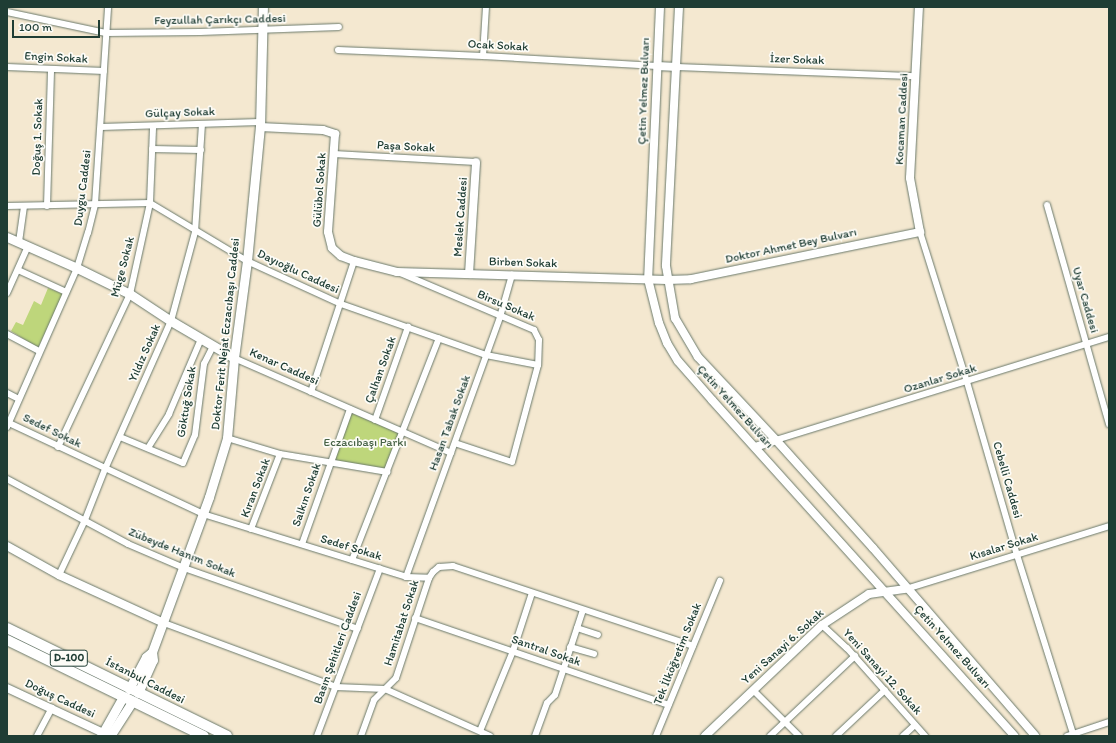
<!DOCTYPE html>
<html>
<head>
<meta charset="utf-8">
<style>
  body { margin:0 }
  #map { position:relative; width:1116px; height:743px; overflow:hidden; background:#f4e8d0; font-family:Itim,sans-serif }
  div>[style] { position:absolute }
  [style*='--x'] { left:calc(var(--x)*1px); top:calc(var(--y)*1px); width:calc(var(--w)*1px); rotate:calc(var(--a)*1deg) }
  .green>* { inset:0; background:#bed67b }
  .roads { filter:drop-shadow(0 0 1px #6a796b) drop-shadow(0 0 1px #6a796b) }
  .minor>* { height:6px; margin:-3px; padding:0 3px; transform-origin:3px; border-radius:3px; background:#fff }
  .tertiary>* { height:8px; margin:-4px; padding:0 4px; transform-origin:4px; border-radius:4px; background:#fff }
  .secondary>* { height:9px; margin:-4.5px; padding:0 4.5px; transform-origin:4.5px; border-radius:4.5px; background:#fff }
  .trunk>* { height:10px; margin:-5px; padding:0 5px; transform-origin:5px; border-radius:5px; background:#fff }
  span { translate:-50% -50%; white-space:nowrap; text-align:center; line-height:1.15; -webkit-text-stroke:3.5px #fdfcf7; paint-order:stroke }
  .shield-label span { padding:1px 3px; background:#fdfcf7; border:1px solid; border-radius:3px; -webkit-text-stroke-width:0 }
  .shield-label { font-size:11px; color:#1f3d34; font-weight:700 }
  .street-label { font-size:12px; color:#1f3d34 }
  .park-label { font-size:12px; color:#476346 }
  .frame { position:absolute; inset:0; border:8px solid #1f3d34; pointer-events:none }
  .scale { position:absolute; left:12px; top:20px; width:88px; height:18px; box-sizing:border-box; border:2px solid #1f3d34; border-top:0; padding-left:5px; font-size:12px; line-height:14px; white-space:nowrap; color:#1f3d34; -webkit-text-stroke:3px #fdfcf7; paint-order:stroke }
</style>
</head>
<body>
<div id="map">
  <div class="green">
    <i style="clip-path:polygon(48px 288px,63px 294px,38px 348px,11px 331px,16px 322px,23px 325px,34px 301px,41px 305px)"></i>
    <i style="clip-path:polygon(351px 413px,400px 433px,385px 469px,333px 461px)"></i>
  </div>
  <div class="roads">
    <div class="minor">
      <i style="--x:7;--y:12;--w:101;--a:12"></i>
      <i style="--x:106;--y:33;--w:94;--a:-0.6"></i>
      <i style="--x:200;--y:32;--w:139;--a:-2.1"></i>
      <i style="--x:338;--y:50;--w:145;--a:2.4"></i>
      <i style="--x:483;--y:56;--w:174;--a:3.3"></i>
      <i style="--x:483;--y:56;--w:49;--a:-86.5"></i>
      <i style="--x:7;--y:67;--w:97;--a:2.4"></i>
      <i style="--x:677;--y:67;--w:239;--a:2.2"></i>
      <i style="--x:101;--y:127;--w:159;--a:-1.8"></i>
      <i style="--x:152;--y:149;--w:49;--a:1.2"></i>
      <i style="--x:334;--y:154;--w:142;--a:3.2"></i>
      <i style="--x:1047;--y:205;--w:228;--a:74.2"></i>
      <i style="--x:7;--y:206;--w:143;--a:-1.2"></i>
      <i style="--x:150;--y:203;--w:113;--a:30.9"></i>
      <i style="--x:247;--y:261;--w:103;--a:24.6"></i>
      <i style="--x:341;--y:304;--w:154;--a:19.4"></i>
      <i style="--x:486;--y:355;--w:53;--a:10.9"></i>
      <i style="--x:47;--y:206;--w:136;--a:-88.3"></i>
      <i style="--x:920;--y:232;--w:157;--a:72.6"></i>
      <i style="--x:967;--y:382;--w:180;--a:73.9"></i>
      <i style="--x:1017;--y:555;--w:188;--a:72.6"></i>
      <i style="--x:19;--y:242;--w:36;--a:-82"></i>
      <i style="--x:18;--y:270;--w:53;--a:24.6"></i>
      <i style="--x:398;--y:272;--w:148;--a:23.1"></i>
      <i style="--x:534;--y:330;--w:11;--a:63"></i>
      <i style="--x:539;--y:340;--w:25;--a:92"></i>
      <i style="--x:538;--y:365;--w:100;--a:105"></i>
      <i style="--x:512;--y:462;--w:60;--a:-161.6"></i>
      <i style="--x:7;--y:293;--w:51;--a:-65.9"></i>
      <i style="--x:7;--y:334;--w:36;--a:28"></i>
      <i style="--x:234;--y:358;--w:237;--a:23.6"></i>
      <i style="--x:311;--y:392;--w:138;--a:-71.8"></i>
      <i style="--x:7;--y:393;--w:13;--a:27"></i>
      <i style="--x:375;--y:420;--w:99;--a:-70.5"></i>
      <i style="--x:9;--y:423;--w:214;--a:25.1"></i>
      <i style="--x:203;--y:514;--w:213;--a:17.2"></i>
      <i style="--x:406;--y:577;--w:23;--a:2"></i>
      <i style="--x:429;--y:578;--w:7;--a:-56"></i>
      <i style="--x:433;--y:572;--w:8;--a:-40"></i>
      <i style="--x:439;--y:567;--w:14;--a:-4"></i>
      <i style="--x:453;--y:566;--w:253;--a:18.4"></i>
      <i style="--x:7;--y:427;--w:174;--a:-66.2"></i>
      <i style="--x:77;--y:268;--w:37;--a:-73"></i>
      <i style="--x:88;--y:233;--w:30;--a:-76"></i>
      <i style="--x:95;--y:204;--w:197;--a:-86.2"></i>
      <i style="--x:120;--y:437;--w:68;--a:22.4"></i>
      <i style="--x:183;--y:463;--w:30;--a:-67"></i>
      <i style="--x:195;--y:435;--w:72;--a:-82.8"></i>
      <i style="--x:204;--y:364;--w:20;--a:-63"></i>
      <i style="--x:227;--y:438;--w:55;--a:16.8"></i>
      <i style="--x:280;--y:454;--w:109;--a:9.5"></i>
      <i style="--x:776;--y:440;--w:349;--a:-17.2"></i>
      <i style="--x:58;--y:447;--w:169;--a:-64.8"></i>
      <i style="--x:130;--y:294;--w:93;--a:-77.6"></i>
      <i style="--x:150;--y:203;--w:76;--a:-87.7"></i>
      <i style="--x:148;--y:448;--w:40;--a:-58"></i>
      <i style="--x:169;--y:414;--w:82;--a:-66.9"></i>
      <i style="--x:7;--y:479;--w:137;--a:28.2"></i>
      <i style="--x:128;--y:544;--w:61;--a:23.2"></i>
      <i style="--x:184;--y:568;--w:184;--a:19.3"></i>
      <i style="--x:251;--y:529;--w:80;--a:-68.9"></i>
      <i style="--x:302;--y:544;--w:143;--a:-70.4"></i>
      <i style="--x:352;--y:560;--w:238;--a:-68.6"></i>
      <i style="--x:59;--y:575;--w:61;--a:-64.7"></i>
      <i style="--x:85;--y:520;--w:55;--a:-68.6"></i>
      <i style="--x:105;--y:469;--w:162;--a:-66"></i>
      <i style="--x:171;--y:321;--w:92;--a:-74.9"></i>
      <i style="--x:195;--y:232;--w:107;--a:-86.3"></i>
      <i style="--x:406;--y:577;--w:276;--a:-70.1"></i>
      <i style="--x:500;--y:317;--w:44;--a:-74.1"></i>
      <i style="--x:906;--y:589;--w:213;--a:-17.2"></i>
      <i style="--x:415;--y:618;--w:268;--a:18.9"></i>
      <i style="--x:164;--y:623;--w:184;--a:20.4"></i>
      <i style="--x:336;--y:687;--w:49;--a:2.3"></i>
      <i style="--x:385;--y:689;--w:115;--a:24.1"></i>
      <i style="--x:822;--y:625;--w:34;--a:43"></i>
      <i style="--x:847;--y:648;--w:118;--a:48.4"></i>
      <i style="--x:577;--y:628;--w:22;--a:18"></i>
      <i style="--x:570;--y:647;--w:25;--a:16"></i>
      <i style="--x:753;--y:690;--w:65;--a:45"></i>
      <i style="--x:480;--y:731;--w:87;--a:-67.6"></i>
      <i style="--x:513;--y:651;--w:61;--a:-71.9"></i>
      <i style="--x:37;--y:736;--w:32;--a:-62"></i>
      <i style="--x:317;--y:736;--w:179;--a:-69.4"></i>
      <i style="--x:361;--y:736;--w:38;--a:-70"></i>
      <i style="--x:374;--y:700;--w:31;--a:-45"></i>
      <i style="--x:396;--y:678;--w:105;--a:-71.7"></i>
      <i style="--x:535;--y:736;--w:35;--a:-70"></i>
      <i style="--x:547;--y:703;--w:11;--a:-45"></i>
      <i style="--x:555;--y:695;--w:89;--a:-71.8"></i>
      <i style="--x:656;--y:736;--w:168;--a:-67.6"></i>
      <i style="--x:770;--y:736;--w:117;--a:-43.3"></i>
      <i style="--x:836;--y:736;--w:67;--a:-43.2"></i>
      <i style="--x:903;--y:736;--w:16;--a:-43"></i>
      <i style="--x:1067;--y:736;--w:44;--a:-18.4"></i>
    </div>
    <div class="tertiary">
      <i style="--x:660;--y:7;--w:272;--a:92.5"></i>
      <i style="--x:648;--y:279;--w:45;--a:76"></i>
      <i style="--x:659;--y:323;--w:22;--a:68"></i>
      <i style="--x:667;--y:343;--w:21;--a:59"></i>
      <i style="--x:678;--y:361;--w:52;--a:48.9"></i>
      <i style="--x:712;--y:400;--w:452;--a:48"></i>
      <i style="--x:679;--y:7;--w:259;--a:92.9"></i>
      <i style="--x:666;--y:266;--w:53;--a:80.2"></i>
      <i style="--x:675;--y:318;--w:45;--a:59.5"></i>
      <i style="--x:698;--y:357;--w:114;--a:46.8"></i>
      <i style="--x:776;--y:440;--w:145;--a:48.1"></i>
      <i style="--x:873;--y:548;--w:248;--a:49.2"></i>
      <i style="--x:657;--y:66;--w:20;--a:3"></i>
      <i style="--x:260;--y:127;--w:63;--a:2.7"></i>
      <i style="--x:323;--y:130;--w:13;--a:18"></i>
      <i style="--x:335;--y:134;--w:98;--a:94.1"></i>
      <i style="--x:328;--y:232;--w:16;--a:76"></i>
      <i style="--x:332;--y:248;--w:12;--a:42"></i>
      <i style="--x:341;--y:256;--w:14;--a:21"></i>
      <i style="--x:354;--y:261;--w:44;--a:14.3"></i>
      <i style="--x:397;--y:272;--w:270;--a:1.7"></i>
      <i style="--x:667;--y:280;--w:24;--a:-2"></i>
      <i style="--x:691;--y:279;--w:234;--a:-11.6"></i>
      <i style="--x:920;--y:232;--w:55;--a:-100.5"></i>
      <i style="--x:910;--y:178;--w:171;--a:-87"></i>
      <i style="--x:469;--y:274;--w:112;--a:-86.4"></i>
      <i style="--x:755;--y:447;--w:22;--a:-18"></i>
      <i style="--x:7;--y:546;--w:60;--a:29.1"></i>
      <i style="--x:59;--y:575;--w:115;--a:24.6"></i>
      <i style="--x:7;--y:688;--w:106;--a:25.1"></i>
      <i style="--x:705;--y:736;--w:161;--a:-43.5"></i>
      <i style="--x:822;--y:625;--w:56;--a:-33.4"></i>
      <i style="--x:869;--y:594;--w:37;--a:-8"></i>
    </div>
    <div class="secondary">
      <i style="--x:7;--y:237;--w:77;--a:23.9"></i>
      <i style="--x:77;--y:268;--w:59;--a:26.1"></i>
      <i style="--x:130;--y:294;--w:49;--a:33.4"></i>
      <i style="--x:171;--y:321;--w:73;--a:30.4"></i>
      <i style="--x:129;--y:689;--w:36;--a:-62"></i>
      <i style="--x:146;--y:657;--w:8;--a:-40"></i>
      <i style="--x:138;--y:693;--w:36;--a:-66"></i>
      <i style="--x:153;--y:660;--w:8;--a:-97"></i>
      <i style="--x:152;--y:652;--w:165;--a:-69.8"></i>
      <i style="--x:209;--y:497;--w:62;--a:-73"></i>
      <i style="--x:227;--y:438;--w:80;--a:-85"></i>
      <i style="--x:234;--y:358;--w:98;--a:-82.4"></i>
      <i style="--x:247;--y:261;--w:135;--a:-84.5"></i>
      <i style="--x:260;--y:127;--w:120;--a:-88.6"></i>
      <i style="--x:101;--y:736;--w:45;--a:-60.6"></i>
      <i style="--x:110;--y:736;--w:40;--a:-57.1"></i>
    </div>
    <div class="trunk">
      <i style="--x:7;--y:628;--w:245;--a:26.1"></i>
      <i style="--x:7;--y:640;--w:219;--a:26"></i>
    </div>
  </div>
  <div class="shield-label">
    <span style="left:69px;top:658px">D-100</span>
  </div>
  <div class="street-label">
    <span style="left:220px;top:20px;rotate:-1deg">Feyzullah Çarıkçı Caddesi</span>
    <span style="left:498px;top:46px;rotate:3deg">Ocak Sokak</span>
    <span style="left:56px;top:58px;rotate:3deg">Engin Sokak</span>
    <span style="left:797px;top:60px;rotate:2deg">İzer Sokak</span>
    <span style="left:644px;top:91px;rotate:-88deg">Çetin Yelmez Bulvarı</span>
    <span style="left:180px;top:113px;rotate:-2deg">Gülçay Sokak</span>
    <span style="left:902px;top:119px;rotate:-87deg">Kocaman Caddesi</span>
    <span style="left:38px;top:137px;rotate:-88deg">Doğuş 1. Sokak</span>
    <span style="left:406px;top:147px;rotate:3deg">Paşa Sokak</span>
    <span style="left:83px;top:188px;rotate:-83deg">Duygu Caddesi</span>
    <span style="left:320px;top:190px;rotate:-86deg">Gülübol Sokak</span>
    <span style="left:461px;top:217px;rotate:-86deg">Meslek Caddesi</span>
    <span style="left:791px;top:246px;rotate:-12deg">Doktor Ahmet Bey Bulvarı</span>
    <span style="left:523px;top:263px;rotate:2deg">Birben Sokak</span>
    <span style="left:123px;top:267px;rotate:-75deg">Müge Sokak</span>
    <span style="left:298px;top:272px;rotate:25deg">Dayıoğlu Caddesi</span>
    <span style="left:1085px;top:300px;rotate:74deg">Uyar Caddesi</span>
    <span style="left:506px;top:306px;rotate:23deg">Birsu Sokak</span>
    <span style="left:226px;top:334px;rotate:-84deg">Doktor Ferit Nejat Eczacıbaşı Caddesi</span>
    <span style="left:145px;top:353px;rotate:-66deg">Yıldız Sokak</span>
    <span style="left:284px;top:367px;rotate:24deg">Kenar Caddesi</span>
    <span style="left:381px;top:370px;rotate:-70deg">Çalhan Sokak</span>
    <span style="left:940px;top:379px;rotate:-17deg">Ozanlar Sokak</span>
    <span style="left:187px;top:402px;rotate:-81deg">Göktuğ Sokak</span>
    <span style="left:735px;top:407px;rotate:48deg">Çetin Yelmez Bulvarı</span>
    <span style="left:450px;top:423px;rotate:-70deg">Hasan Tabak Sokak</span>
    <span style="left:52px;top:431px;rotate:26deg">Sedef Sokak</span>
    <span style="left:1007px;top:480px;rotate:74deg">Cebelli Caddesi</span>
    <span style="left:256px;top:488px;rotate:-69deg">Kıran Sokak</span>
    <span style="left:307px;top:495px;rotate:-71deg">Salkın Sokak</span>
    <span style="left:1004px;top:547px;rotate:-17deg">Kısalar Sokak</span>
    <span style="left:351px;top:548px;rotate:17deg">Sedef Sokak</span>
    <span style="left:182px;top:553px;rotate:22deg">Zübeyde Hanım Sokak</span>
    <span style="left:402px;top:623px;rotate:-72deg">Hamitabat Sokak</span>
    <span style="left:783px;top:647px;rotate:-42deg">Yeni Sanayi 6. Sokak</span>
    <span style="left:952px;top:647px;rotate:48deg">Çetin Yelmez Bulvarı</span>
    <span style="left:338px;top:648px;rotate:-70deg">Basın Şehitleri Caddesi</span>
    <span style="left:546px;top:651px;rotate:19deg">Santral Sokak</span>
    <span style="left:678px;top:654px;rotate:-68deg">Tek İlköğretim Sokak</span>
    <span style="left:882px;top:672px;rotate:48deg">Yeni Sanayi 12. Sokak</span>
    <span style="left:145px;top:681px;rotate:27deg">İstanbul Caddesi</span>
    <span style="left:60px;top:699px;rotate:25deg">Doğuş Caddesi</span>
  </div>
  <div class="park-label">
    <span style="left:365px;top:443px">Eczacıbaşı Parkı</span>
  </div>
  <div class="frame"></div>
  <div class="scale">100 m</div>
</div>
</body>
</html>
